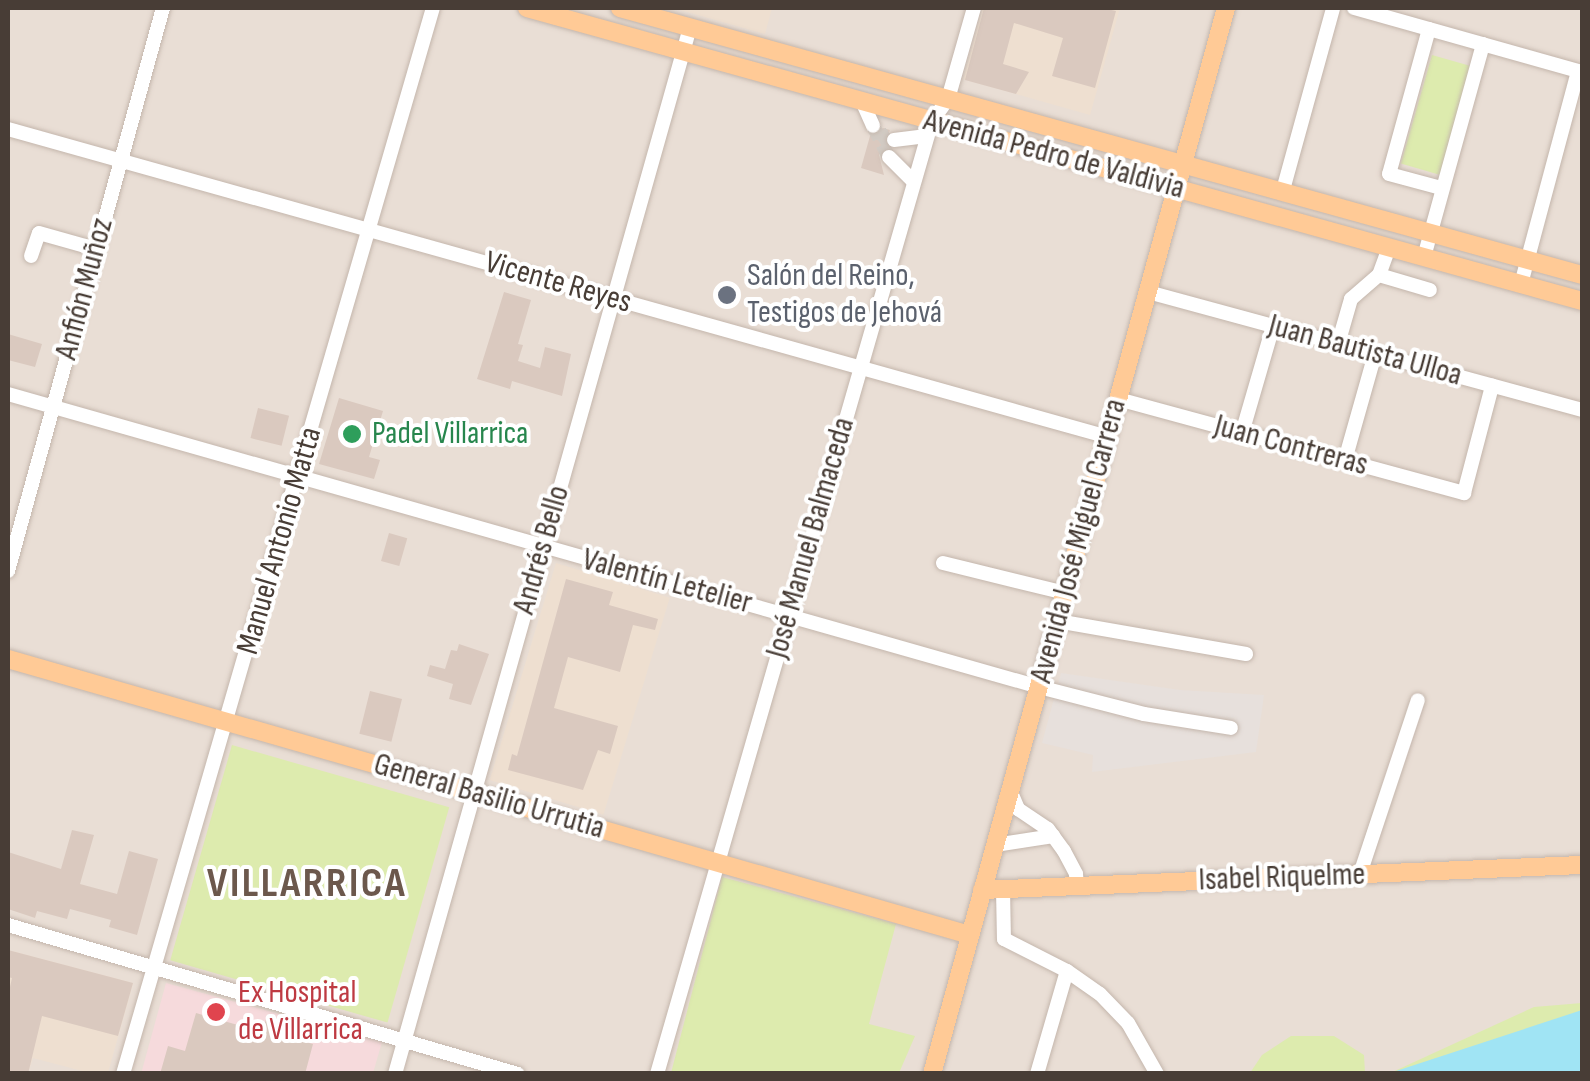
<!DOCTYPE html>
<html>
<head>
<meta charset="utf-8">
<style>
  body { margin:0 }
  #map { position:relative; width:1590px; height:1081px; overflow:hidden; background:#f5eee7; font-family:"Sofia Sans Condensed",sans-serif }
  div>[style] { position:absolute }
  [style*='--x'] { left:calc(var(--x)*1px); top:calc(var(--y)*1px); width:calc(var(--w)*1px); rotate:calc(var(--a)*1deg) }
  .residential>* { inset:0; background:#e9ded5 }
  .industrial>* { inset:0; background:#e7e0dc }
  .education>* { inset:0; background:#eedfd0; transform-origin:0 0 }
  .medical>* { inset:0; background:#f6dadc }
  .green>* { inset:0; background:#ddebae; transform-origin:0 0 }
  .water>* { inset:0; background:#a0e4f4 }
  .building>* { inset:0; background:#dac9bf; transform-origin:0 0 }
  .minor-tunnel>* { height:14px; margin-top:-7px; transform-origin:0; background:repeating-linear-gradient(90deg,#d2cbc4 0 14px,transparent 0 21px) }
  .path>* { height:2.5px; margin-top:-1.25px; transform-origin:0; background:repeating-linear-gradient(90deg,#c3ab9a 0 5px,transparent 0 10px) }
  .roads { filter:drop-shadow(0 0 2px #c4b6ac) drop-shadow(0 0 2px #c4b6ac) }
  .minor>* { height:14px; margin:-7px; padding:0 7px; transform-origin:7px; border-radius:7px; background:#fff }
  .major>* { height:18px; margin:-9px; padding:0 9px; transform-origin:9px; border-radius:9px; background:#ffca96 }
  .dots>* { width:28px; height:28px; translate:-50% -50%; box-sizing:border-box; border:5px solid #fff; border-radius:50% }
  span { translate:-50% -50%; white-space:nowrap; text-align:center; line-height:1.15; -webkit-text-stroke:8px #fff; paint-order:stroke }
  .street-label { font-size:32px; color:#483d36 }
  .worship-label { font-size:32px; color:#5b616d }
  .left { translate:0 -50%; text-align:left }
  .leisure-label { font-size:32px; color:#27864d }
  .health-label { font-size:32px; color:#be3a42 }
  .district-label { font-size:42px; color:#6c584c; font-weight:700; letter-spacing:2.5px }
  .frame { position:absolute; inset:0; border:10px solid #483d36; pointer-events:none }
</style>
</head>
<body>
<div id="map">
  <div class="residential">
    <i style="clip-path:polygon(8px 8px,1582px 8px,1582px 1010px,1387px 1074px,8px 1073px)"></i>
  </div>
  <div class="industrial">
    <i style="clip-path:polygon(1061px 673px,1180px 690px,1264px 695px,1256px 752px,1092px 772px,1093px 755px,1042px 743px)"></i>
  </div>
  <div class="education">
    <i style="clip-path:polygon(673px 8px,772px 8px,765px 34px)"></i>
    <i style="clip-path:polygon(983px 8px,1120px 8px,1090px 115px,963px 79px)"></i>
    <i style="left:556px;top:563px;width:119px;height:227px;rotate:17deg"></i>
    <i style="clip-path:polygon(8px 950px,133px 983px,108px 1073px,90px 1073px,33px 1058px,28px 1073px,8px 1073px)"></i>
  </div>
  <div class="medical">
    <i style="clip-path:polygon(166px 983px,382px 1042px,373px 1073px,141px 1074px)"></i>
  </div>
  <div class="green">
    <i style="left:1432px;top:55px;width:41px;height:113px;rotate:16deg"></i>
    <i style="left:232px;top:745px;width:226px;height:224px;rotate:16deg"></i>
    <i style="clip-path:polygon(722px 877px,896px 924px,869px 1024px,915px 1036px,899px 1073px,671px 1073px)"></i>
    <i style="clip-path:polygon(1582px 1003px,1582px 1073px,1388px 1074px,1534px 1007px)"></i>
    <i style="clip-path:polygon(1291px 1036px,1334px 1036px,1364px 1055px,1365px 1073px,1250px 1073px,1262px 1055px)"></i>
  </div>
  <div class="water">
    <i style="clip-path:polygon(1582px 1010px,1582px 1073px,1390px 1073px)"></i>
  </div>
  <div class="building">
    <i style="clip-path:polygon(984px 8px,1102px 8px,1116px 11px,1095px 88px,1052px 76px,1063px 38px,1014px 23px,1003px 64px,1029px 72px,1016px 94px,965px 80px)"></i>
    <i style="clip-path:polygon(883px 128px,890px 130px,879px 155px,884px 175px,861px 168px,870px 136px)"></i>
    <i style="clip-path:polygon(504px 292px,531px 300px,518px 344px,523px 345px,518px 361px,540px 368px,545px 347px,571px 354px,562px 396px,512px 381px,510px 389px,477px 379px)"></i>
    <i style="clip-path:polygon(8px 334px,42px 344px,35px 367px,8px 360px)"></i>
    <i style="clip-path:polygon(339px 398px,383px 411px,369px 457px,380px 460px,374px 479px,319px 464px)"></i>
    <i style="left:258px;top:408px;width:32px;height:31px;rotate:14deg"></i>
    <i style="left:389px;top:533px;width:19px;height:29px;rotate:16deg"></i>
    <i style="clip-path:polygon(566px 579px,613px 592px,609px 605px,658px 619px,655px 630px,633px 625px,620px 672px,568px 657px,554px 708px,618px 726px,610px 754px,598px 750px,583px 790px,508px 770px,512px 754px,517px 756px)"></i>
    <i style="clip-path:polygon(459px 644px,489px 654px,471px 705px,449px 699px,453px 684px,427px 676px,430px 665px,445px 669px,451px 650px,457px 651px)"></i>
    <i style="left:370px;top:691px;width:33px;height:44px;rotate:14deg"></i>
    <i style="clip-path:polygon(72px 830px,94px 835px,80px 884px,117px 894px,129px 851px,158px 859px,137px 935px,109px 927px,111px 920px,70px 909px,67px 919px,37px 911px,35px 918px,8px 909px,8px 852px,61px 869px)"></i>
    <i style="clip-path:polygon(8px 950px,133px 983px,118px 1036px,42px 1016px,28px 1074px,8px 1074px,8px 996px,12px 978px,8px 977px)"></i>
    <i style="clip-path:polygon(196px 1013px,262px 1032px,267px 1016px,288px 1022px,284px 1036px,313px 1044px,305px 1074px,160px 1074px,168px 1046px,185px 1051px)"></i>
  </div>
  <div class="minor-tunnel">
    <i style="--x:873;--y:126;--w:35;--a:63"></i>
    <i style="--x:879;--y:142;--w:17;--a:-40"></i>
  </div>
  <div class="path">
    <i style="--x:8;--y:107;--w:2;--a:-90"></i>
  </div>
  <div class="roads">
    <div class="minor">
      <i style="--x:1354;--y:8;--w:237;--a:15.7"></i>
      <i style="--x:1429;--y:29;--w:150;--a:105.4"></i>
      <i style="--x:1389;--y:174;--w:54;--a:15.1"></i>
      <i style="--x:862;--y:101;--w:27;--a:66"></i>
      <i style="--x:8;--y:129;--w:1142;--a:15.64"></i>
      <i style="--x:894;--y:140;--w:33;--a:-7"></i>
      <i style="--x:889;--y:157;--w:35;--a:45"></i>
      <i style="--x:1283;--y:190;--w:189;--a:-74.6"></i>
      <i style="--x:31;--y:256;--w:24;--a:-71"></i>
      <i style="--x:39;--y:233;--w:59;--a:15.7"></i>
      <i style="--x:1424;--y:257;--w:221;--a:-74.5"></i>
      <i style="--x:1379;--y:275;--w:53;--a:16.4"></i>
      <i style="--x:1521;--y:284;--w:220;--a:-75"></i>
      <i style="--x:1148;--y:292;--w:450;--a:15.2"></i>
      <i style="--x:1338;--y:344;--w:47;--a:-73.9"></i>
      <i style="--x:1351;--y:299;--w:37;--a:-41"></i>
      <i style="--x:1379;--y:275;--w:30;--a:-70"></i>
      <i style="--x:8;--y:394;--w:1072;--a:15.86"></i>
      <i style="--x:1039;--y:687;--w:108;--a:14.4"></i>
      <i style="--x:1144;--y:714;--w:88;--a:9.1"></i>
      <i style="--x:1118;--y:399;--w:359;--a:15.2"></i>
      <i style="--x:1464;--y:493;--w:111;--a:-75.3"></i>
      <i style="--x:1242;--y:433;--w:111;--a:-73.8"></i>
      <i style="--x:1345;--y:460;--w:110;--a:-74.2"></i>
      <i style="--x:943;--y:563;--w:126;--a:13.8"></i>
      <i style="--x:8;--y:571;--w:584;--a:-74.61"></i>
      <i style="--x:1057;--y:621;--w:192;--a:9.9"></i>
      <i style="--x:1010;--y:790;--w:21;--a:67"></i>
      <i style="--x:1018;--y:809;--w:36;--a:34"></i>
      <i style="--x:1048;--y:829;--w:27;--a:54"></i>
      <i style="--x:1064;--y:851;--w:26;--a:62"></i>
      <i style="--x:1076;--y:874;--w:12;--a:85"></i>
      <i style="--x:995;--y:845;--w:59;--a:-8.8"></i>
      <i style="--x:1360;--y:874;--w:183;--a:-71.6"></i>
      <i style="--x:1003;--y:889;--w:50;--a:88.9"></i>
      <i style="--x:1004;--y:939;--w:71;--a:26.9"></i>
      <i style="--x:1067;--y:971;--w:40;--a:34.9"></i>
      <i style="--x:1100;--y:994;--w:40;--a:46"></i>
      <i style="--x:1128;--y:1023;--w:59;--a:60.4"></i>
      <i style="--x:8;--y:925;--w:531;--a:16.29"></i>
      <i style="--x:123;--y:1074;--w:1110;--a:-73.79"></i>
      <i style="--x:395;--y:1074;--w:1088;--a:-74.26"></i>
      <i style="--x:657;--y:1074;--w:992;--a:-73.9"></i>
      <i style="--x:932;--y:121;--w:27;--a:-54"></i>
      <i style="--x:948;--y:99;--w:95;--a:-74.1"></i>
      <i style="--x:1037;--y:1074;--w:107;--a:-73.8"></i>
    </div>
    <div class="major">
      <i style="--x:527;--y:8;--w:1095;--a:15.52"></i>
      <i style="--x:620;--y:8;--w:998;--a:15.51"></i>
      <i style="--x:8;--y:659;--w:1001;--a:16.01"></i>
      <i style="--x:982;--y:890;--w:601;--a:-2.39"></i>
      <i style="--x:932;--y:1074;--w:1106;--a:-74.58"></i>
    </div>
  </div>
  <div class="dots">
    <i style="left:727px;top:295px;background:#6b7280"></i>
    <i style="left:352px;top:434px;background:#2e9e5b"></i>
    <i style="left:216px;top:1012px;background:#e0444e"></i>
  </div>
  <div class="street-label">
    <span style="left:1054px;top:155px;rotate:15deg">Avenida Pedro de Valdivia</span>
    <span style="left:558px;top:283px;rotate:16deg">Vicente Reyes</span>
    <span style="left:85px;top:289px;rotate:-75deg">Anfión Muñoz</span>
    <span style="left:1365px;top:351px;rotate:15deg">Juan Bautista Ulloa</span>
    <span style="left:1291px;top:446px;rotate:15deg">Juan Contreras</span>
    <span style="left:811px;top:538px;rotate:-74deg">José Manuel Balmaceda</span>
    <span style="left:280px;top:541px;rotate:-74deg">Manuel Antonio Matta</span>
    <span style="left:1079px;top:541px;rotate:-75deg">Avenida José Miguel Carrera</span>
    <span style="left:542px;top:550px;rotate:-74deg">Andrés Bello</span>
    <span style="left:667px;top:582px;rotate:15deg">Valentín Letelier</span>
    <span style="left:489px;top:797px;rotate:16deg">General Basilio Urrutia</span>
    <span style="left:1282px;top:878px;rotate:-2deg">Isabel Riquelme</span>
  </div>
  <div class="worship-label">
    <span class="left" style="left:747px;top:295px">Salón del Reino,<br>Testigos de Jehová</span>
  </div>
  <div class="leisure-label">
    <span class="left" style="left:372px;top:434px">Padel Villarrica</span>
  </div>
  <div class="health-label">
    <span class="left" style="left:238px;top:1012px">Ex Hospital<br>de Villarrica</span>
  </div>
  <div class="district-label">
    <span style="left:307px;top:884px">VILLARRICA</span>
  </div>
  <div class="frame"></div>
</div>
</body>
</html>
